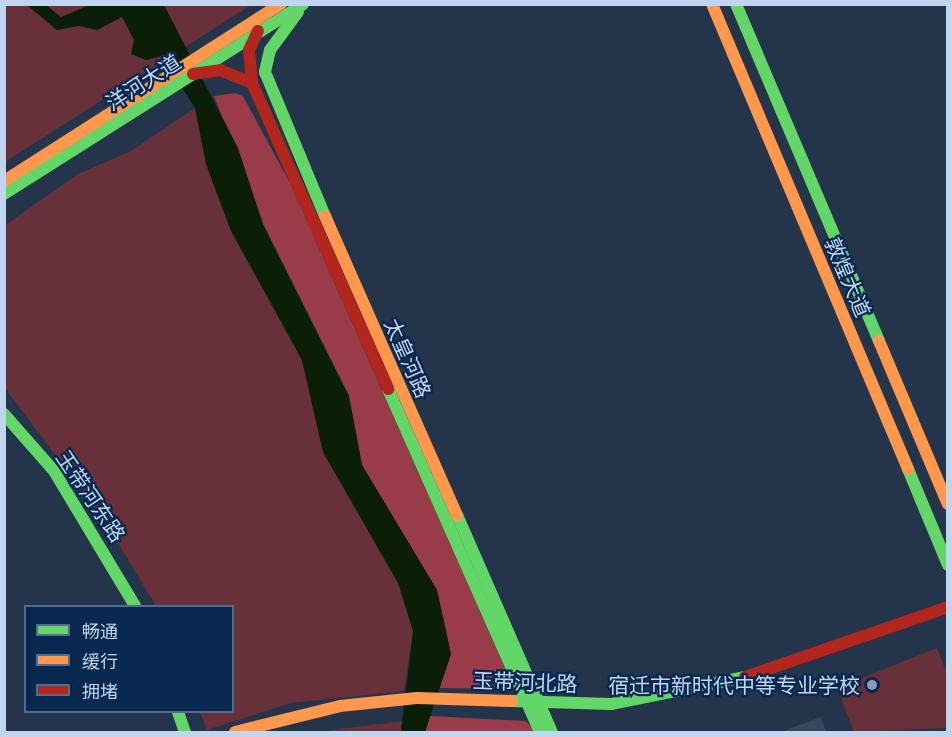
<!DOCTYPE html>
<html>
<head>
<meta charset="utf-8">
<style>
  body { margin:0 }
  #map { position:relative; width:952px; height:737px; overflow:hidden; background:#23344b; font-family:"Noto Serif","Noto Sans SC",serif }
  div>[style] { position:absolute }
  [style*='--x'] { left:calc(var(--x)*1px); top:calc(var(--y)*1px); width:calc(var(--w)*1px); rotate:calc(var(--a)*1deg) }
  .green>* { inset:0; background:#683139 }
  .forest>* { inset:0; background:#9a3b4a }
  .water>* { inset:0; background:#0b1f08 }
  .building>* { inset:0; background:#36495b }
  .fast>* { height:12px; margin:-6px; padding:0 6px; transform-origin:6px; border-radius:6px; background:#63d668 }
  .slow>* { height:12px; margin:-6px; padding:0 6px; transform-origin:6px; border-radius:6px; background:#ff974d }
  .jam>* { height:12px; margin:-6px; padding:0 6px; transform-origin:6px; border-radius:6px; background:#b3261e }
  .dots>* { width:16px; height:16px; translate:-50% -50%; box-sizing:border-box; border:3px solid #082850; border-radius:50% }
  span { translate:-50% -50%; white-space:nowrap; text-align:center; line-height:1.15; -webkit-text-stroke:4.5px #082850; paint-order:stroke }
  .street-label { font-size:21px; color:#c2d5ef }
  .poi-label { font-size:21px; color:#c2d5ef }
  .right { translate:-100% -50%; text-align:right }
  .frame { position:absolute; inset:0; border:6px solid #c2d5ef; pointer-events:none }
  .legend { position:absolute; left:24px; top:605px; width:210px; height:108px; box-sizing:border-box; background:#082850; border:2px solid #526d90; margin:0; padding:8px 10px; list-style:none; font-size:18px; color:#c2d5ef }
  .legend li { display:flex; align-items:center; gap:12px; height:30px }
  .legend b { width:30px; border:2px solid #526d90 }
</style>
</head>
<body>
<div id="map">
  <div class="green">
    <i style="clip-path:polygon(5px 5px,251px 5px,5px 162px)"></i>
    <i style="clip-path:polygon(195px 108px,206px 164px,231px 231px,302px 360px,323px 452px,398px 583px,413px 631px,404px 691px,291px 703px,207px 730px,200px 712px,232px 712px,232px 606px,156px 606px,104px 520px,5px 388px,4px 226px,78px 174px,131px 151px)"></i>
    <i style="clip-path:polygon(937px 648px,947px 674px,947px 728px,854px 732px,837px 688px)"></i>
    <i style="clip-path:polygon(402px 721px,401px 732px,318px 732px)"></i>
  </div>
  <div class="forest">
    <i style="clip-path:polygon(235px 93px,243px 96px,291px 185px,508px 675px,511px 684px,505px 689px,439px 688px,451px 654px,437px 590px,362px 465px,349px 396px,263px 224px,214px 96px)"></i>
    <i style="clip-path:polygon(430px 716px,526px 721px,536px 732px,425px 732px)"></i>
  </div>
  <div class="water">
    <i style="clip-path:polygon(27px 5px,46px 5px,61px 17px,89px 5px,164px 5px,238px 148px,263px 224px,349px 396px,362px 465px,437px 590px,451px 654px,425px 732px,401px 732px,413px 631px,398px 583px,323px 452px,302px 360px,231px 231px,206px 164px,195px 108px,162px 56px,146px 60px,131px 54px,134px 40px,122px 17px,97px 30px,79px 26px,57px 30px)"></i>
  </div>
  <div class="building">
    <i style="clip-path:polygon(821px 717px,826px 732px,781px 732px)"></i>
  </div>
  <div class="fast">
    <i style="--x:736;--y:4;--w:366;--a:67"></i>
    <i style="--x:298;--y:12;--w:47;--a:126.4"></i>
    <i style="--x:270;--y:50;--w:23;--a:103"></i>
    <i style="--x:265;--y:72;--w:156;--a:67.4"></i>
    <i style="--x:4;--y:194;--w:354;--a:-32.4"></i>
    <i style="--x:388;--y:389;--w:375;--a:66.1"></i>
    <i style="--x:4;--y:414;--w:76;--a:48.7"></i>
    <i style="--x:54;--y:471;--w:157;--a:59"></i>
    <i style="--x:908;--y:469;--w:104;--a:67.4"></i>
    <i style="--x:457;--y:515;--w:237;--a:66.4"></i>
    <i style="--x:512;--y:701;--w:99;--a:1.7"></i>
    <i style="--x:611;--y:704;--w:137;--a:-11.4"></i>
    <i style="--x:178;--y:712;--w:21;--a:71"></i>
  </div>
  <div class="slow">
    <i style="--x:712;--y:4;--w:505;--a:67.14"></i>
    <i style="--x:4;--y:181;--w:329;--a:-32.6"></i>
    <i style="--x:325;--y:216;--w:327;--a:66.2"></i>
    <i style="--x:879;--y:341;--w:177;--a:67.1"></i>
    <i style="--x:235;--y:732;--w:108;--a:-13.9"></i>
    <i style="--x:340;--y:706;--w:77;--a:-5.9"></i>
    <i style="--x:417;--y:698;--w:95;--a:1.8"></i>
  </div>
  <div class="jam">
    <i style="--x:193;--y:74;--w:27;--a:-8"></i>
    <i style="--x:220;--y:70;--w:35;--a:22"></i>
    <i style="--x:252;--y:83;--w:335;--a:66"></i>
    <i style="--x:252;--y:83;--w:33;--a:-95"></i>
    <i style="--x:249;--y:50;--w:21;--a:-65"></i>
    <i style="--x:745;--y:677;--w:215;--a:-19"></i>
  </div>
  <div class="dots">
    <i style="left:872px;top:685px;background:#8a9db6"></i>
  </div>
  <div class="street-label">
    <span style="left:143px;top:82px;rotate:-33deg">洋河大道</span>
    <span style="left:848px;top:277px;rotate:67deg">敦煌大道</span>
    <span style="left:408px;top:358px;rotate:66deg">太皇河路</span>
    <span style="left:91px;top:496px;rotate:56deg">玉带河东路</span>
    <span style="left:525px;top:682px;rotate:2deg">玉带河北路</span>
  </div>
  <div class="poi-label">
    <span class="right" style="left:860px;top:685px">宿迁市新时代中等专业学校</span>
  </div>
  <div class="frame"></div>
  <ul class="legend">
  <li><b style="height:8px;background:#63d668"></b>畅通</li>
  <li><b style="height:8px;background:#ff974d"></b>缓行</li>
  <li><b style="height:8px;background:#b3261e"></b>拥堵</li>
  </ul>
</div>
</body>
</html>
